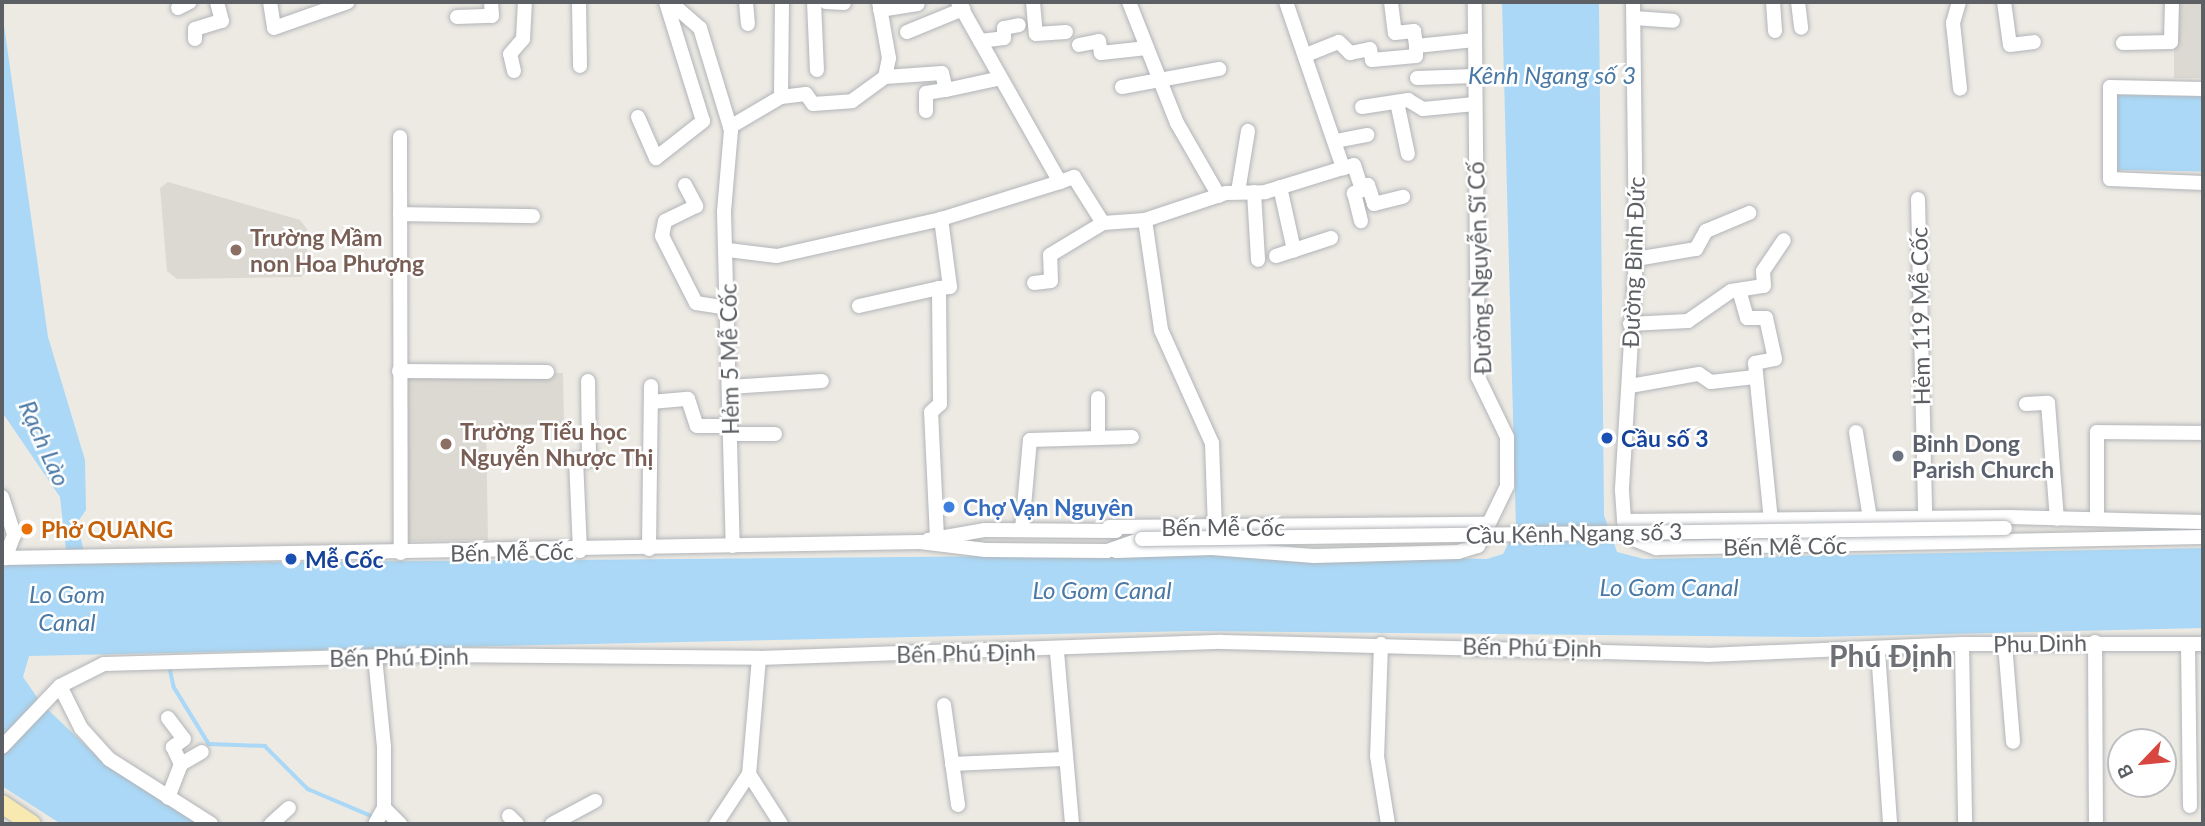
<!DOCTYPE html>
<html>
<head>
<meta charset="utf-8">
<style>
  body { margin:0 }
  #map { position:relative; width:2205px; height:826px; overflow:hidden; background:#edeae4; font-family:Lato,sans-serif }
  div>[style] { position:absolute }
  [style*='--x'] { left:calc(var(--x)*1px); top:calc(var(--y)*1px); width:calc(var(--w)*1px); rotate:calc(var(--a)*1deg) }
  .education>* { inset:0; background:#dcd9d2; transform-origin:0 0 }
  .water>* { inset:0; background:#aad8f6; transform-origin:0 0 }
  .stream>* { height:3.5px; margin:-1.75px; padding:0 1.75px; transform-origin:1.75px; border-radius:1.75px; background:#aad8f6 }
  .roads { filter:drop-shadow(0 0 2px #b1b4b8) drop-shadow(0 0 2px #b1b4b8) }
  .minor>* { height:14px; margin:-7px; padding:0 7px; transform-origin:7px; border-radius:7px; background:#fff }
  .major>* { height:18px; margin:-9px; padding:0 9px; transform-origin:9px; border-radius:9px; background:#f7e9af }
  .bridges { filter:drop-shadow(0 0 2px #b1b4b8) drop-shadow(0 0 2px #b1b4b8) }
  .minor-bridge>* { height:14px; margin:-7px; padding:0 7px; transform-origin:7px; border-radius:7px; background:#fff }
  .dots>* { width:19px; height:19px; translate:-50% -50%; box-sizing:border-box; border:4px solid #fff; border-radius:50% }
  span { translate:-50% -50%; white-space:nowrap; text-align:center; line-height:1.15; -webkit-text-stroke:5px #fff; paint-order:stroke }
  .education-label { font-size:23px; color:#785e54; font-weight:700 }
  .left { translate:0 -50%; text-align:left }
  .street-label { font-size:23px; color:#5c5f63 }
  .transit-label { font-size:23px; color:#164399; font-weight:700 }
  .worship-label { font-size:23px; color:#5b616d; font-weight:700 }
  .shop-label { font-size:23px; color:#366cbe; font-weight:700 }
  .food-label { font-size:23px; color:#c56008; font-weight:700 }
  .water-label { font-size:24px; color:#4a79a6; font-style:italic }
  .district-label { font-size:30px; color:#6d7175; font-weight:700 }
  .frame { position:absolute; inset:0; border:4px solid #5c5f63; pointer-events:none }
  .north { position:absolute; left:2107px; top:728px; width:70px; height:70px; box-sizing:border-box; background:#fff; border:2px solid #bebfc1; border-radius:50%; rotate:244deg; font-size:19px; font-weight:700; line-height:28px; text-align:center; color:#5c5f63 }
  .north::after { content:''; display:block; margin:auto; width:24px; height:32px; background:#d7463f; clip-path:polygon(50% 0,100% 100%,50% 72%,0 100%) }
</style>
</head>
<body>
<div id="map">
  <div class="education">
    <i style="left:2174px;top:2px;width:29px;height:76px"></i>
    <i style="clip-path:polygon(168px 182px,300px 220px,307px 229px,307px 271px,301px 277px,177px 279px,167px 271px,160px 188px)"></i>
    <i style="clip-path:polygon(563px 373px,564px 424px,486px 425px,488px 540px,407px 541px,404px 375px)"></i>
  </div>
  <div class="water">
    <i style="clip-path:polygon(1502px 2px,1599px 2px,1604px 515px,1617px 552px,1644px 559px,2203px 548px,2203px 628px,1815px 637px,1193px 631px,29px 656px,23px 677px,41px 703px,105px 764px,201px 824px,61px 824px,2px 786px,2px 563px,67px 559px,60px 497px,2px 412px,2px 11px,48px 337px,85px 460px,86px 510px,77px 523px,87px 564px,1252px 554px,1487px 559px,1503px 554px,1516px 529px)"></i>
    <i style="left:2116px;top:95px;width:87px;height:75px;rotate:1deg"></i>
  </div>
  <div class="stream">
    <i style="--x:170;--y:668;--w:19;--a:78"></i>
    <i style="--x:174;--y:687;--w:67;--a:58.4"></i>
    <i style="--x:209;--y:744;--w:56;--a:2"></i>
    <i style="--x:265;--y:746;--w:61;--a:45"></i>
    <i style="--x:308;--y:789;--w:72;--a:23"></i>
  </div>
  <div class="roads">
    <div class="minor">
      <i style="--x:270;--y:2;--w:26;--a:81"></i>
      <i style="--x:274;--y:28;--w:78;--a:-19.4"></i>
      <i style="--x:579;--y:2;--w:64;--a:89.1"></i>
      <i style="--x:670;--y:2;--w:40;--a:41"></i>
      <i style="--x:700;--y:28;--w:107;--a:73.1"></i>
      <i style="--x:731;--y:130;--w:82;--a:94.9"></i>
      <i style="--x:724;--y:212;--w:334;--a:88.5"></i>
      <i style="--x:746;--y:2;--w:22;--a:85"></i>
      <i style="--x:814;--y:2;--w:68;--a:87.5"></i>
      <i style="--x:826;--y:2;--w:18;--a:3"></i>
      <i style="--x:879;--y:2;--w:57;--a:79.9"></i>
      <i style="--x:889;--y:58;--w:19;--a:102"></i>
      <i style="--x:885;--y:77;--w:57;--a:-4"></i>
      <i style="--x:942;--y:73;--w:17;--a:77"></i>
      <i style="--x:946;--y:90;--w:56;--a:-12.3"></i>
      <i style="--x:958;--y:2;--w:207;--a:60.5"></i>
      <i style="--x:1060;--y:182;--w:15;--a:-20"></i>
      <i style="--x:1074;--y:177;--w:54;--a:57.8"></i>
      <i style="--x:1033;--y:2;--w:32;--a:85"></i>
      <i style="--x:1036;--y:34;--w:30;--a:-4"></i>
      <i style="--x:1129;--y:2;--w:130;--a:68.4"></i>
      <i style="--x:1177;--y:123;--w:84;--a:60.1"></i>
      <i style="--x:1286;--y:2;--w:176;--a:71"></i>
      <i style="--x:1343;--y:168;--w:11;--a:-15"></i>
      <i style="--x:1354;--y:165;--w:26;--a:72"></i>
      <i style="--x:1362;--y:190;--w:9;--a:159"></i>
      <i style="--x:1354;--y:193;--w:29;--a:76"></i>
      <i style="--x:1391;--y:2;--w:31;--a:83"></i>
      <i style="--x:1395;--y:33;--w:19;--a:-6"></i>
      <i style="--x:1414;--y:31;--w:15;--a:82"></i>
      <i style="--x:1633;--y:2;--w:257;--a:89.3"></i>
      <i style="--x:1636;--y:259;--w:232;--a:93.5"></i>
      <i style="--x:1622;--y:491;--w:30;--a:86"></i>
      <i style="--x:1624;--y:521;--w:22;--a:58"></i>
      <i style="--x:1636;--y:540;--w:22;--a:22"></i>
      <i style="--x:1656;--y:548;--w:547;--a:-1.15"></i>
      <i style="--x:1773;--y:2;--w:29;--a:86"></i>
      <i style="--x:1798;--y:2;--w:26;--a:83"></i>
      <i style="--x:1959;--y:2;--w:22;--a:106"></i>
      <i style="--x:1953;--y:23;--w:66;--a:83.9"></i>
      <i style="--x:2004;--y:2;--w:43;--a:82.1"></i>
      <i style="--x:2010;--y:45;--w:24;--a:-7"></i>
      <i style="--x:178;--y:8;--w:13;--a:-27"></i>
      <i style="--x:880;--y:10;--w:38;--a:-9"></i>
      <i style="--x:457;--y:17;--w:35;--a:-2"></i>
      <i style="--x:492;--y:16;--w:14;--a:-94"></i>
      <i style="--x:1634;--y:18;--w:39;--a:4"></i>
      <i style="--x:907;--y:32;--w:61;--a:-22.3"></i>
      <i style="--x:195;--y:39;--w:10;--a:-90"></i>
      <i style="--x:195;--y:29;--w:28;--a:-17"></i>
      <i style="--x:222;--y:21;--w:20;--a:-105"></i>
      <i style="--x:980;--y:41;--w:24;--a:-7"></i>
      <i style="--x:1004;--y:38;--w:10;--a:-90"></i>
      <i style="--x:1004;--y:28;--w:15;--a:-11"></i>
      <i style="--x:2123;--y:43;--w:48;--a:-1.2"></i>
      <i style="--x:2171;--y:42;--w:40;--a:-88.6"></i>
      <i style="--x:1079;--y:45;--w:20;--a:-11"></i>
      <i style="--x:1099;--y:41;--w:12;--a:81"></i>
      <i style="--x:1101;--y:53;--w:46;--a:-6.2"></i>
      <i style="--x:1306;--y:55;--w:35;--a:-22"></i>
      <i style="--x:1339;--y:42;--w:16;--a:45"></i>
      <i style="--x:1350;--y:53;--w:20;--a:-11"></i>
      <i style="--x:1370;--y:49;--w:11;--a:80"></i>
      <i style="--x:1372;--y:60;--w:44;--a:-5.2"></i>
      <i style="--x:1416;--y:56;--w:10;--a:-90"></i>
      <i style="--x:1416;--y:46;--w:59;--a:-5.8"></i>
      <i style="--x:514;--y:71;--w:17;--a:-103"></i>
      <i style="--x:510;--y:54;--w:20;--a:-49"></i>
      <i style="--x:523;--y:39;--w:37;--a:-87"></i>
      <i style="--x:1417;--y:78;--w:58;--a:-2"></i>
      <i style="--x:1122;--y:87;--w:99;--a:-10.5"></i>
      <i style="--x:2203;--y:89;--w:93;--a:-178.8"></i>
      <i style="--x:2110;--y:87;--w:92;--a:90"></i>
      <i style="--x:2110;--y:179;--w:93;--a:2.5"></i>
      <i style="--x:781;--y:97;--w:25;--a:-7"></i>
      <i style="--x:806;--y:94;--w:12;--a:55"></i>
      <i style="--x:813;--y:104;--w:39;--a:-4"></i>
      <i style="--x:852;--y:101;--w:41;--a:-36"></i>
      <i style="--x:1397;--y:102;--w:53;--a:78.1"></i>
      <i style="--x:1362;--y:107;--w:47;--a:-8.7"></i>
      <i style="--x:1408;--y:100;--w:17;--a:31"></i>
      <i style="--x:1423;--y:109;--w:52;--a:-5.5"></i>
      <i style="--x:926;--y:111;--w:18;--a:-90"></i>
      <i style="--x:926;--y:93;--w:20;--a:-9"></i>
      <i style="--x:638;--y:117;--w:45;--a:66.3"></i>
      <i style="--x:656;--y:158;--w:60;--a:-38.2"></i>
      <i style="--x:703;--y:121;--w:125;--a:-107.3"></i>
      <i style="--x:730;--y:127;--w:59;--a:-30.5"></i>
      <i style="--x:781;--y:97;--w:95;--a:-89.4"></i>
      <i style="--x:400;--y:137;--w:416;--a:89.9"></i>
      <i style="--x:1336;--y:141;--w:32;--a:-11"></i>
      <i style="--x:685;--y:185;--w:24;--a:62"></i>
      <i style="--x:696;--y:206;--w:34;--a:154"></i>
      <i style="--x:665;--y:221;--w:15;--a:101"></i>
      <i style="--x:662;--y:236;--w:75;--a:63.1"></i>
      <i style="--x:696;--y:303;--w:31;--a:9"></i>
      <i style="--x:1361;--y:186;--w:7;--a:-8"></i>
      <i style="--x:1368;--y:185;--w:20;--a:72"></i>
      <i style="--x:1374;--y:204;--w:30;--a:-14"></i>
      <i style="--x:1280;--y:187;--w:65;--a:77.5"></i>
      <i style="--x:1238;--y:192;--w:62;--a:-80.7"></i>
      <i style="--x:1254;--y:192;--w:68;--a:86.6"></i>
      <i style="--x:1918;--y:199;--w:318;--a:88.7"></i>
      <i style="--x:400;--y:214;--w:133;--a:0.9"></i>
      <i style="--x:1145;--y:220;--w:85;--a:-18.4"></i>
      <i style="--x:1226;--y:193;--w:39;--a:-1"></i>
      <i style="--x:1265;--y:192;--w:82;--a:-17.1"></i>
      <i style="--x:728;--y:250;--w:49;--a:7"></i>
      <i style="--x:777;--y:256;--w:168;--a:-12.7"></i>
      <i style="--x:1276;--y:256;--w:58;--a:-18.1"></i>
      <i style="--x:1636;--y:259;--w:61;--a:-9.5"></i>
      <i style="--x:1696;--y:249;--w:21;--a:-61"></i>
      <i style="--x:1706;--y:231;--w:47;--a:-22.7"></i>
      <i style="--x:1034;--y:283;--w:17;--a:-7"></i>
      <i style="--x:1051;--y:281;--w:26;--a:-92"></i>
      <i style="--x:1050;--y:255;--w:62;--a:-31.1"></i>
      <i style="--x:1103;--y:223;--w:42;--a:-4.1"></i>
      <i style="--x:1145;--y:220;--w:111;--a:81.7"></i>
      <i style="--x:1161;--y:330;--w:124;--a:65.7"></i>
      <i style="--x:1212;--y:443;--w:85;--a:88"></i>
      <i style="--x:1739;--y:290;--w:29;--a:74"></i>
      <i style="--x:1747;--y:318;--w:19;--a:0"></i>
      <i style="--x:1766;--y:318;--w:42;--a:77.6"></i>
      <i style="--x:1775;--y:359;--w:20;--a:169"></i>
      <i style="--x:1755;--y:363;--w:158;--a:84.2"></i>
      <i style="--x:859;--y:306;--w:82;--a:-12.7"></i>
      <i style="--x:1630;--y:324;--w:58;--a:-3"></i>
      <i style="--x:1688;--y:321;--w:52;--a:-34.9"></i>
      <i style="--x:1731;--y:291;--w:33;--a:-9"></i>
      <i style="--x:1764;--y:286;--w:15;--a:-94"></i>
      <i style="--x:1763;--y:271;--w:37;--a:-56"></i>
      <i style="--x:399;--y:371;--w:148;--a:0.4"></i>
      <i style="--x:1630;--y:386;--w:70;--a:-9.9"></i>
      <i style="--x:1699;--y:374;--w:14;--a:34"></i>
      <i style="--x:1711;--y:382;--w:44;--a:-6.5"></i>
      <i style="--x:729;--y:387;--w:93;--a:-3.7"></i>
      <i style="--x:651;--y:402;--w:37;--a:-5"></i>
      <i style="--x:688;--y:399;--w:28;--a:72"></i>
      <i style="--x:697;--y:426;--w:33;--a:0"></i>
      <i style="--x:2026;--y:404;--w:22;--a:-3"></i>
      <i style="--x:2048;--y:403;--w:116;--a:85.6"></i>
      <i style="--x:1856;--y:432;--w:87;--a:80.8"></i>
      <i style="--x:730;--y:434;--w:45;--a:0"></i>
      <i style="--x:1098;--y:437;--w:39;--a:-90"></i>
      <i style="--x:2;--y:497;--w:40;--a:72"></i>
      <i style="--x:14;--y:535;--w:25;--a:111"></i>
      <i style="--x:2097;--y:519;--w:87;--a:-90"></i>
      <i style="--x:2097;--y:432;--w:106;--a:0.5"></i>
      <i style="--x:1624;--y:521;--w:385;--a:-0.6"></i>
      <i style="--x:2009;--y:517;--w:194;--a:1.5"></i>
      <i style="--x:1109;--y:527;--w:377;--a:-0.5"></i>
      <i style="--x:1022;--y:529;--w:89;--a:-84.9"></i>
      <i style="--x:1030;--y:440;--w:102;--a:-1.7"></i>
      <i style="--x:937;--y:538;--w:126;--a:-92.7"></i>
      <i style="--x:931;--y:412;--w:12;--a:-42"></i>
      <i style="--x:940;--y:404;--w:116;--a:-90.5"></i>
      <i style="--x:939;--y:288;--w:11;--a:-5"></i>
      <i style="--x:950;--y:287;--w:69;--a:-97.5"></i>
      <i style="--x:941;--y:219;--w:125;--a:-17.3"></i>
      <i style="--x:928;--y:540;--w:58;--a:-10"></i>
      <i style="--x:985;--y:530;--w:131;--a:0.4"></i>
      <i style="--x:649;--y:549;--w:163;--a:-89.3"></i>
      <i style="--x:580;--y:551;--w:91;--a:-92.5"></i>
      <i style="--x:576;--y:460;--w:13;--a:0"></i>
      <i style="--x:589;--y:460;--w:79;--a:-90.7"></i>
      <i style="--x:1116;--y:551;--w:96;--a:-1.8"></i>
      <i style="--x:1212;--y:548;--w:102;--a:4.5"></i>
      <i style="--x:1314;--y:556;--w:144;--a:-1.6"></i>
      <i style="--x:1458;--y:552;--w:21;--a:-17"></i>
      <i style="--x:1478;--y:546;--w:67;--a:-64.2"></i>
      <i style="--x:1507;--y:486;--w:49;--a:-90"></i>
      <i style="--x:1507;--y:437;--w:67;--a:-115.8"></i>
      <i style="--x:1478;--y:377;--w:375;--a:-90.5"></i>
      <i style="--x:2;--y:558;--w:918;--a:-1"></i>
      <i style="--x:920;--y:542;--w:66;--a:6.9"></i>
      <i style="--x:986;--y:550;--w:121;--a:0.5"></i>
      <i style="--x:1107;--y:551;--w:37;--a:-19"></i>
      <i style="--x:2095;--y:642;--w:182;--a:89.7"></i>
      <i style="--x:1381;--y:644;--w:112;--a:92"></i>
      <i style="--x:1377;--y:756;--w:69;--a:80.8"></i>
      <i style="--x:1962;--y:644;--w:180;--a:89"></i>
      <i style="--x:2005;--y:644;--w:98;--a:85.3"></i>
      <i style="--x:2188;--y:644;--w:162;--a:89.3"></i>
      <i style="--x:1878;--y:651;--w:173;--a:86"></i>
      <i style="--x:1057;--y:652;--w:173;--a:85"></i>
      <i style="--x:375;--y:657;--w:90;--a:84.3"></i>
      <i style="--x:384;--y:747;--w:61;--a:90"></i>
      <i style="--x:384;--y:808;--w:18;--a:119"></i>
      <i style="--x:759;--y:658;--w:116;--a:94.9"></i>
      <i style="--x:749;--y:774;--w:59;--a:57.4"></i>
      <i style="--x:60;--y:686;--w:47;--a:63.4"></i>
      <i style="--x:81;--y:728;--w:42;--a:47.9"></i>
      <i style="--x:109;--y:759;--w:121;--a:32.5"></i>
      <i style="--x:944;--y:705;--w:101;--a:82"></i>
      <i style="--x:168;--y:718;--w:26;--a:53"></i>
      <i style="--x:184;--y:739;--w:14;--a:144"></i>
      <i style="--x:173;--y:747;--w:19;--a:65"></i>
      <i style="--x:181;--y:764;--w:36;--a:111"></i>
      <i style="--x:2;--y:747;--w:84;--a:-46.4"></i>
      <i style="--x:60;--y:686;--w:49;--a:-26.6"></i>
      <i style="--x:104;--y:664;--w:330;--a:-1.6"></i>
      <i style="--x:434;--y:655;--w:325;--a:0.5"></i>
      <i style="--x:759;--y:658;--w:463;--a:-2"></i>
      <i style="--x:1222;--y:642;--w:485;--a:1.5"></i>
      <i style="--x:1707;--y:655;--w:255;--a:-2.5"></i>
      <i style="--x:1962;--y:644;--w:241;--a:0"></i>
      <i style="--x:181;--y:764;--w:24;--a:-30"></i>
      <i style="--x:952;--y:764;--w:111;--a:-2.6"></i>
      <i style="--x:384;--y:808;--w:23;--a:45"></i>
      <i style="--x:509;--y:816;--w:11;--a:45"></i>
      <i style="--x:271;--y:824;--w:24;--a:-42"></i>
      <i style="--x:552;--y:824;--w:49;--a:-28.1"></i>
      <i style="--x:716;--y:824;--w:60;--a:-56.6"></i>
    </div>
    <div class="major">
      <i style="--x:2;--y:804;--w:36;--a:34"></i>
    </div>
  </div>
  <div class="bridges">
    <div class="minor-bridge">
      <i style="--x:1142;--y:539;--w:863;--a:-0.73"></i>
    </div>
  </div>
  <div class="dots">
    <i style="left:236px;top:250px;background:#8d6e63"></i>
    <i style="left:1607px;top:438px;background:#1a4fb4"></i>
    <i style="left:446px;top:444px;background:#8d6e63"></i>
    <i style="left:1898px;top:456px;background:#6b7280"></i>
    <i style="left:949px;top:507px;background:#3f7fe0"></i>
    <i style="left:27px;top:529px;background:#e8710a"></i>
    <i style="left:291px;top:559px;background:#1a4fb4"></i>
  </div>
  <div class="education-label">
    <span class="left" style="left:250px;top:250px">Trường Mầm<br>non Hoa Phượng</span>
    <span class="left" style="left:460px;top:444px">Trường Tiểu học<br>Nguyễn Nhược Thị</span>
  </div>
  <div class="street-label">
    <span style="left:1633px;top:262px;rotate:-88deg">Đường Bình Đức</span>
    <span style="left:1479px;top:268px;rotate:-92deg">Đường Nguyễn Sĩ Cố</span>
    <span style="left:1920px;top:316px;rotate:-91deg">Hẻm 119 Mễ Cốc</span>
    <span style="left:729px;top:359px;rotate:-91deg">Hẻm 5 Mễ Cốc</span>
    <span style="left:1223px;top:527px">Bến Mễ Cốc</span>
    <span style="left:1574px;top:533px;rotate:-1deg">Cầu Kênh Ngang số 3</span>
    <span style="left:1785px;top:546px;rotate:-1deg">Bến Mễ Cốc</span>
    <span style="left:512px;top:552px;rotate:-1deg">Bến Mễ Cốc</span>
    <span style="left:2040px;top:643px;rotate:-1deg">Phu Dinh</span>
    <span style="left:1532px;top:647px;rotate:1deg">Bến Phú Định</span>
    <span style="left:966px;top:653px;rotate:-1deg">Bến Phú Định</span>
    <span style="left:399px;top:657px;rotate:-1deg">Bến Phú Định</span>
  </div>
  <div class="transit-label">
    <span class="left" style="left:1621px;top:438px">Cầu số 3</span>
    <span class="left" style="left:305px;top:559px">Mễ Cốc</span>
  </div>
  <div class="worship-label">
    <span class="left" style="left:1912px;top:456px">Binh Dong<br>Parish Church</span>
  </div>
  <div class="shop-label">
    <span class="left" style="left:963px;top:507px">Chợ Vạn Nguyên</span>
  </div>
  <div class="food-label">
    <span class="left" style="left:41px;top:529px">Phở QUANG</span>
  </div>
  <div class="water-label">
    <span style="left:1552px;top:75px">Kênh Ngang số 3</span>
    <span style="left:45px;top:443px;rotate:66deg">Rạch Lào</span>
    <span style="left:1669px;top:587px">Lo Gom Canal</span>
    <span style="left:1102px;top:590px">Lo Gom Canal</span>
    <span style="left:67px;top:608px">Lo Gom<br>Canal</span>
  </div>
  <div class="district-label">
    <span style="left:1891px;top:655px">Phú Định</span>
  </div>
  <div class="frame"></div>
  <div class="north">B</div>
</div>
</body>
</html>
